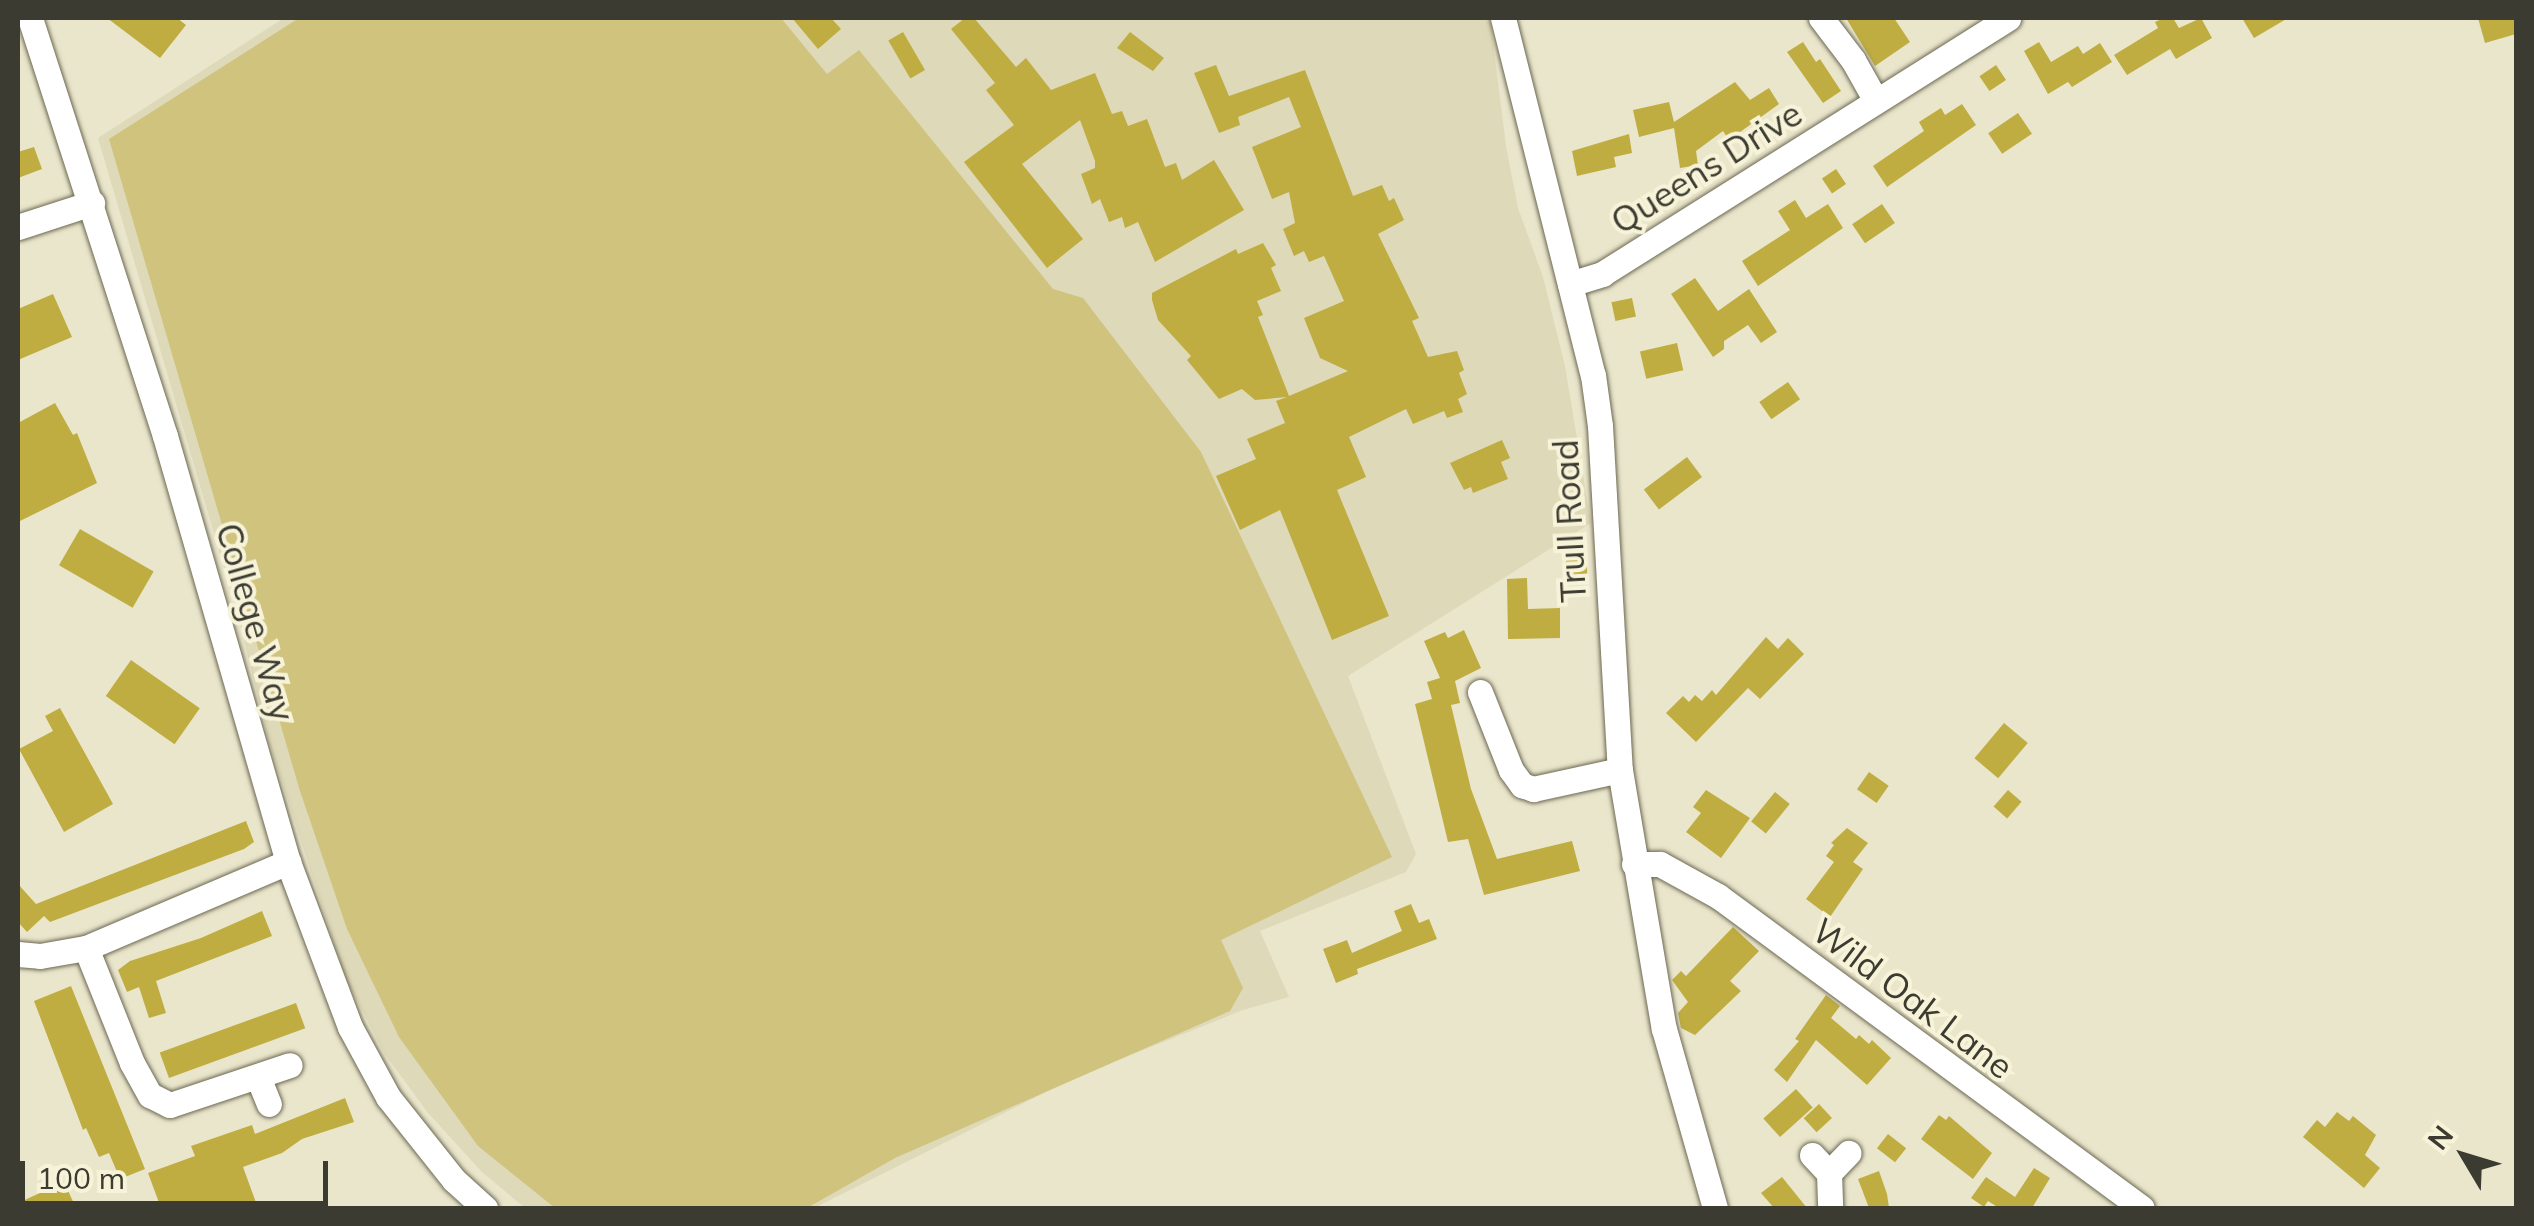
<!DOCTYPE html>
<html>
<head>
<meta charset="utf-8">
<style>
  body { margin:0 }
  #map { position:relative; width:2534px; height:1226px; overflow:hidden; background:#eae6cc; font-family:Mulish,sans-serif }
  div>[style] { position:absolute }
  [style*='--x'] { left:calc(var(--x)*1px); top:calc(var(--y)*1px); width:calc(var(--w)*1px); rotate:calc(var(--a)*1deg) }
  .built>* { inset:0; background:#ded9b8 }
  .green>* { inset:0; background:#cfc37e }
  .building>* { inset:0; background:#bfad41; transform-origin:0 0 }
  .roads { filter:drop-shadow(0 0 2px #6c6852) drop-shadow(0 0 2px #6c6852) }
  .minor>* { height:25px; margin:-12.5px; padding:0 12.5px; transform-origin:12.5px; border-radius:12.5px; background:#fff }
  span { translate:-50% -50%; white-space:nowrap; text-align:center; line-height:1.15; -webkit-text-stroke:8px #f7f3d9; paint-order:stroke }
  .street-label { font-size:35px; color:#3c3b31 }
  .frame { position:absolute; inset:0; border:20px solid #3c3b31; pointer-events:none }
  .north { position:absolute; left:2414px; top:1106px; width:100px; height:100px; -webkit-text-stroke:8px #f7f3d9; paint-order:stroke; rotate:308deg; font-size:28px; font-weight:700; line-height:40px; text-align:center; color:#3c3b31 }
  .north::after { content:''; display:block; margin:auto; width:35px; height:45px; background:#3c3b31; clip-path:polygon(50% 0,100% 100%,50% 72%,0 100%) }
  .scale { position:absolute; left:20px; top:1161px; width:308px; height:45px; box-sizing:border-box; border:5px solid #3c3b31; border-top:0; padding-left:12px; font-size:30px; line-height:35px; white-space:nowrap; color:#3c3b31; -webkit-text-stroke:8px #f7f3d9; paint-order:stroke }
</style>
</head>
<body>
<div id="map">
  <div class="built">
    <i style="clip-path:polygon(284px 18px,1490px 18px,1506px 146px,1518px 208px,1543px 277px,1565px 366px,1591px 523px,1348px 676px,1416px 854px,1406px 872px,1260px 931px,1289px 997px,1243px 1010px,1076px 1077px,814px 1208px,525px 1208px,482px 1172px,428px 1113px,384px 1053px,345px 977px,269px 742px,236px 608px,98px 138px)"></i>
  </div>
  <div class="green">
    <i style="clip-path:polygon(299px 18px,781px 18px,827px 74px,859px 50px,1053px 289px,1083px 298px,1201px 452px,1392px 857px,1221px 940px,1243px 988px,1230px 1011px,895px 1158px,807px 1208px,555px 1208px,478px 1146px,399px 1037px,347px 929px,300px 791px,109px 139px)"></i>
  </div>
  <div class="building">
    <i style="clip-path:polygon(107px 18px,177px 18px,186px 25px,160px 58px)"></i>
    <i style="clip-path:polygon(792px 18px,831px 18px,841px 29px,818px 49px)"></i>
    <i style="clip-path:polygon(965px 18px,974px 18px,1016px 67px,1026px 58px,1051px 90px,1095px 73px,1112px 114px,1122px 111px,1128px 126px,1147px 119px,1165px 167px,1176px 163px,1182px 180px,1214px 160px,1244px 210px,1155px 262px,1138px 222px,1125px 228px,1122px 217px,1109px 222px,1100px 199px,1092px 204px,1081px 174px,1095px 168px,1095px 161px,1080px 120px,1022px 164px,1083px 239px,1047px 268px,964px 162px,1014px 125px,986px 90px,995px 83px,951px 29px)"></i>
    <i style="clip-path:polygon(1846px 18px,1894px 18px,1910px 42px,1875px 66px)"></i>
    <i style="clip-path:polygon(2164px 18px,2173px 18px,2179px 28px,2201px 18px,2212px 38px,2176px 59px,2170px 49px,2127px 75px,2114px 55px,2158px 28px,2155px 22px)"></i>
    <i style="clip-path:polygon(2242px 18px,2288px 18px,2254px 38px)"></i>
    <i style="clip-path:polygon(2478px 18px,2516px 18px,2516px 34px,2485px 43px)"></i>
    <i style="left:903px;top:32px;width:44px;height:17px;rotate:60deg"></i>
    <i style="clip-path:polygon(1130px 32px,1164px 58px,1153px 71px,1117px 48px)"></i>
    <i style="clip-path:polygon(1803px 42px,1816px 62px,1820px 59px,1841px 91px,1823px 103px,1787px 52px)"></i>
    <i style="clip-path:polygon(2039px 42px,2051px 62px,2078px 46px,2083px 54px,2100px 43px,2112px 62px,2072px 87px,2068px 82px,2048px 94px,2024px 51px)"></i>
    <i style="clip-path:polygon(1216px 65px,1229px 96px,1305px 70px,1353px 196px,1382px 185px,1389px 201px,1394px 198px,1404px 220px,1378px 234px,1419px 318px,1412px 321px,1428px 357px,1457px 351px,1464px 370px,1459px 373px,1467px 394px,1458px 399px,1463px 412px,1447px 418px,1444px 411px,1413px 424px,1406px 409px,1349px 437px,1366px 477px,1337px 490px,1389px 616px,1332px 640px,1280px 510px,1240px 530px,1216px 476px,1256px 459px,1247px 439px,1285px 423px,1276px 401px,1287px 397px,1255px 400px,1242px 389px,1219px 399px,1187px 360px,1191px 356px,1158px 320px,1152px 300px,1152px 293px,1236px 249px,1238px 254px,1263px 243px,1276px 265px,1271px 268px,1281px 291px,1257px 301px,1263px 315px,1258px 317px,1289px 396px,1348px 371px,1320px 358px,1304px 318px,1344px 301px,1324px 256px,1309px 262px,1304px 251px,1294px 256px,1283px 229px,1295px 223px,1289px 192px,1272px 199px,1252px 147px,1301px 127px,1289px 97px,1238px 117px,1240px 125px,1219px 133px,1194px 73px)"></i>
    <i style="left:1996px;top:65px;width:18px;height:20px;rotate:56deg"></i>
    <i style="clip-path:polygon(1735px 82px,1750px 100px,1769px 88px,1779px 104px,1729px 140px,1723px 131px,1696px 151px,1698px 165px,1680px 168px,1674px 128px,1639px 137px,1633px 110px,1669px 102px,1674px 122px)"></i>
    <i style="clip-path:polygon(1962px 104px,1976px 125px,1887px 187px,1873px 166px,1924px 131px,1919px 122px,1941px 108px,1945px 115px)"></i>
    <i style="left:2018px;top:113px;width:25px;height:36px;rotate:56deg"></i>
    <i style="clip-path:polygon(1629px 134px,1632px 153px,1614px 157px,1616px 167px,1577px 176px,1572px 151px)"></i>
    <i style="clip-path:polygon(34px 147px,42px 169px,18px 178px,18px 152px)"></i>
    <i style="left:1836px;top:169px;width:18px;height:17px;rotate:56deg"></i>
    <i style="clip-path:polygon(1795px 200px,1806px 218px,1828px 204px,1843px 228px,1758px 286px,1742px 261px,1790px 230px,1778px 211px)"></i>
    <i style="left:1882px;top:204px;width:23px;height:36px;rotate:56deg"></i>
    <i style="clip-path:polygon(1695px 278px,1718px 311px,1749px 289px,1777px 332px,1761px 343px,1748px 325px,1724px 341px,1724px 349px,1713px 357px,1671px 294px)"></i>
    <i style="clip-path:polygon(53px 294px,72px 337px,18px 360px,18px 309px)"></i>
    <i style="left:1632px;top:298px;width:19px;height:21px;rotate:78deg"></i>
    <i style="left:1677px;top:343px;width:28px;height:38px;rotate:77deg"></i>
    <i style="left:1788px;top:382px;width:21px;height:35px;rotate:55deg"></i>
    <i style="clip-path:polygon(55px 403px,73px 435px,77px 433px,97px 483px,18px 522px,18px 423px)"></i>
    <i style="clip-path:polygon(1502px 440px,1510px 458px,1501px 462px,1508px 479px,1473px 493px,1471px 487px,1464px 490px,1450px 463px)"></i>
    <i style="left:1687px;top:457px;width:25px;height:54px;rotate:53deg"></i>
    <i style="left:80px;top:529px;width:85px;height:42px;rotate:30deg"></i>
    <i style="left:1566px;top:547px;width:21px;height:31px"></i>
    <i style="clip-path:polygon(1527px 578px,1528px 609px,1560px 608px,1560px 638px,1508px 639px,1507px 579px)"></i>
    <i style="clip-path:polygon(1464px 630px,1481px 668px,1455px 681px,1460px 703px,1451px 705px,1471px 789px,1497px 859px,1572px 841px,1580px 871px,1484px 895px,1468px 839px,1448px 842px,1415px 704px,1432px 699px,1427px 682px,1440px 678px,1424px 641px,1445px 632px,1448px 638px)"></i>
    <i style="clip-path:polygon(1766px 637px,1778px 649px,1788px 638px,1804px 654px,1760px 699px,1748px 688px,1696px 742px,1666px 713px,1683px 696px,1689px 702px,1695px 695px,1702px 701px,1712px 690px,1716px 695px)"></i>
    <i style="left:131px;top:660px;width:84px;height:44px;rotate:35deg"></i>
    <i style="clip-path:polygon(60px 708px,113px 804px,64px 832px,19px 749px,53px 731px,45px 716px)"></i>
    <i style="left:2004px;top:723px;width:31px;height:46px;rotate:40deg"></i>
    <i style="left:1869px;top:772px;width:24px;height:21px;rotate:35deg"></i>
    <i style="clip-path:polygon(1706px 790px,1750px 818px,1721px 858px,1686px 832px,1701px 813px,1693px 807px)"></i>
    <i style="left:2008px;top:790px;width:18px;height:22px;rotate:41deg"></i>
    <i style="left:1775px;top:792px;width:19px;height:38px;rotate:39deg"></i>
    <i style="clip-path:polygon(246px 821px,254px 842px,244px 849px,50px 922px,44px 916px,27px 932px,18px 922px,18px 884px,36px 904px)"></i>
    <i style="clip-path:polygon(1847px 828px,1868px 843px,1853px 862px,1863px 869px,1830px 917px,1806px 899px,1834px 862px,1826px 856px,1834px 845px,1831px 843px)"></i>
    <i style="clip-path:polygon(1411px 904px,1419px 923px,1429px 919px,1437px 939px,1357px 969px,1358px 974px,1336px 983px,1323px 949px,1347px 940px,1352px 953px,1402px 931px,1394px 911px)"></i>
    <i style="clip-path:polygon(262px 911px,272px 936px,156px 981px,166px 1013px,149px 1018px,139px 987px,127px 992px,118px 970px,130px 961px,201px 938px)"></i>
    <i style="clip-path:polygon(1733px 927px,1759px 951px,1730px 981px,1741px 991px,1695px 1035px,1681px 1028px,1678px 1013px,1688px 1002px,1672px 980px,1681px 971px,1686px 976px)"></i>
    <i style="clip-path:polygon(71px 986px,145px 1169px,120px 1179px,109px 1153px,99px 1157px,86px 1128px,83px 1130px,34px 1001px)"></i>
    <i style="clip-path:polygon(1826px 995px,1840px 1006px,1831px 1018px,1856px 1039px,1859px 1035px,1869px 1044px,1872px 1040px,1891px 1058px,1867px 1085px,1816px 1040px,1787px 1082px,1774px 1070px,1799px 1041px,1795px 1039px)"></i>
    <i style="left:296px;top:1003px;width:27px;height:145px;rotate:70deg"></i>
    <i style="left:1796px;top:1089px;width:25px;height:44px;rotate:48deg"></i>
    <i style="clip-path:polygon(345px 1098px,354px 1122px,302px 1139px,282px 1153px,243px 1167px,258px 1208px,161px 1208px,148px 1173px,195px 1156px,191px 1146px,252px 1125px,255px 1134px)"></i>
    <i style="left:1819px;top:1104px;width:19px;height:21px;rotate:47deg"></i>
    <i style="clip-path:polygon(2337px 1112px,2349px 1121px,2353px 1116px,2376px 1135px,2365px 1155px,2380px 1168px,2364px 1188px,2303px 1137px,2317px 1120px,2325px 1127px)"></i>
    <i style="clip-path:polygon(1939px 1115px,1946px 1120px,1949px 1116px,1992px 1153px,1973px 1179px,1921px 1139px)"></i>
    <i style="left:1888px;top:1134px;width:23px;height:18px;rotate:38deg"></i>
    <i style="clip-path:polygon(2034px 1168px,2050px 1178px,2032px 1208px,1999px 1208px,1988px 1201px,1984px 1207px,1971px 1198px,1986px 1177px,2015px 1197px)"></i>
    <i style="clip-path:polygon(1879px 1171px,1887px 1194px,1889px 1208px,1869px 1208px,1858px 1179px)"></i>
    <i style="clip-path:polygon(1782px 1177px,1807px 1208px,1774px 1208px,1761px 1193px)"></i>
    <i style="clip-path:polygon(64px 1182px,76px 1208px,18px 1208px,18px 1203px)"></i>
  </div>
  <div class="roads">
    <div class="minor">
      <i style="--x:30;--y:18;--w:439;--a:72.1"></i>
      <i style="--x:165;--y:436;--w:443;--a:73.9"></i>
      <i style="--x:288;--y:862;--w:176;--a:69.4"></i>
      <i style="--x:350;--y:1027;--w:80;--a:61.5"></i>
      <i style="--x:388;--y:1097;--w:106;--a:51.5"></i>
      <i style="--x:454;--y:1180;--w:42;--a:42.1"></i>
      <i style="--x:1503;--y:18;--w:368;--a:75.9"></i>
      <i style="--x:1593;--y:375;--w:51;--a:82.2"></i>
      <i style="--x:1600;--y:426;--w:345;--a:86.7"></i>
      <i style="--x:1620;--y:770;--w:263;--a:80.4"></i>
      <i style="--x:1664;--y:1029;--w:186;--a:74.1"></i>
      <i style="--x:1821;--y:18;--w:53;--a:52.7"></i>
      <i style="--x:1853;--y:60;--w:47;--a:60.7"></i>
      <i style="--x:18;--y:227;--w:78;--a:-18"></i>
      <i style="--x:1570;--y:284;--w:34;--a:-17"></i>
      <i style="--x:1602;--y:274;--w:480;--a:-32.2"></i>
      <i style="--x:1480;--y:692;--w:84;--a:68.3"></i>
      <i style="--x:1511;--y:770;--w:19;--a:54"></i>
      <i style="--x:1522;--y:785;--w:12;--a:20"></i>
      <i style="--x:1533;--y:789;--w:89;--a:-12.3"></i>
      <i style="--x:1634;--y:864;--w:26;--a:0"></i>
      <i style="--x:1660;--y:864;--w:66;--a:28.9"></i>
      <i style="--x:1718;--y:896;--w:526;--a:36.35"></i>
      <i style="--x:86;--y:948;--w:124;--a:68.2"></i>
      <i style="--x:132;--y:1063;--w:37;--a:61"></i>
      <i style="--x:150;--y:1095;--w:22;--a:27"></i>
      <i style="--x:170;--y:1105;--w:126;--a:-18.4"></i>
      <i style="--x:18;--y:954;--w:22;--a:5"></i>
      <i style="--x:40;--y:956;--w:47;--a:-9.9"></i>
      <i style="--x:86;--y:948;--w:220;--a:-23.1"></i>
      <i style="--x:258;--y:1077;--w:29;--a:68"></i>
      <i style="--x:1812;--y:1155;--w:25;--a:47"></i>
      <i style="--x:1829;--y:1173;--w:35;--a:88"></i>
      <i style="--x:1829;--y:1173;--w:28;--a:-46"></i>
    </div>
  </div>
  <div class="street-label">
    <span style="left:1706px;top:167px;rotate:-32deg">Queens Drive</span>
    <span style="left:1569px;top:521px;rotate:-93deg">Trull Road</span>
    <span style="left:256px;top:622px;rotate:74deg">College Way</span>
    <span style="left:1913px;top:998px;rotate:37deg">Wild Oak Lane</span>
  </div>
  <div class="frame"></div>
  <div class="north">N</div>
  <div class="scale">100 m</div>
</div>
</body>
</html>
